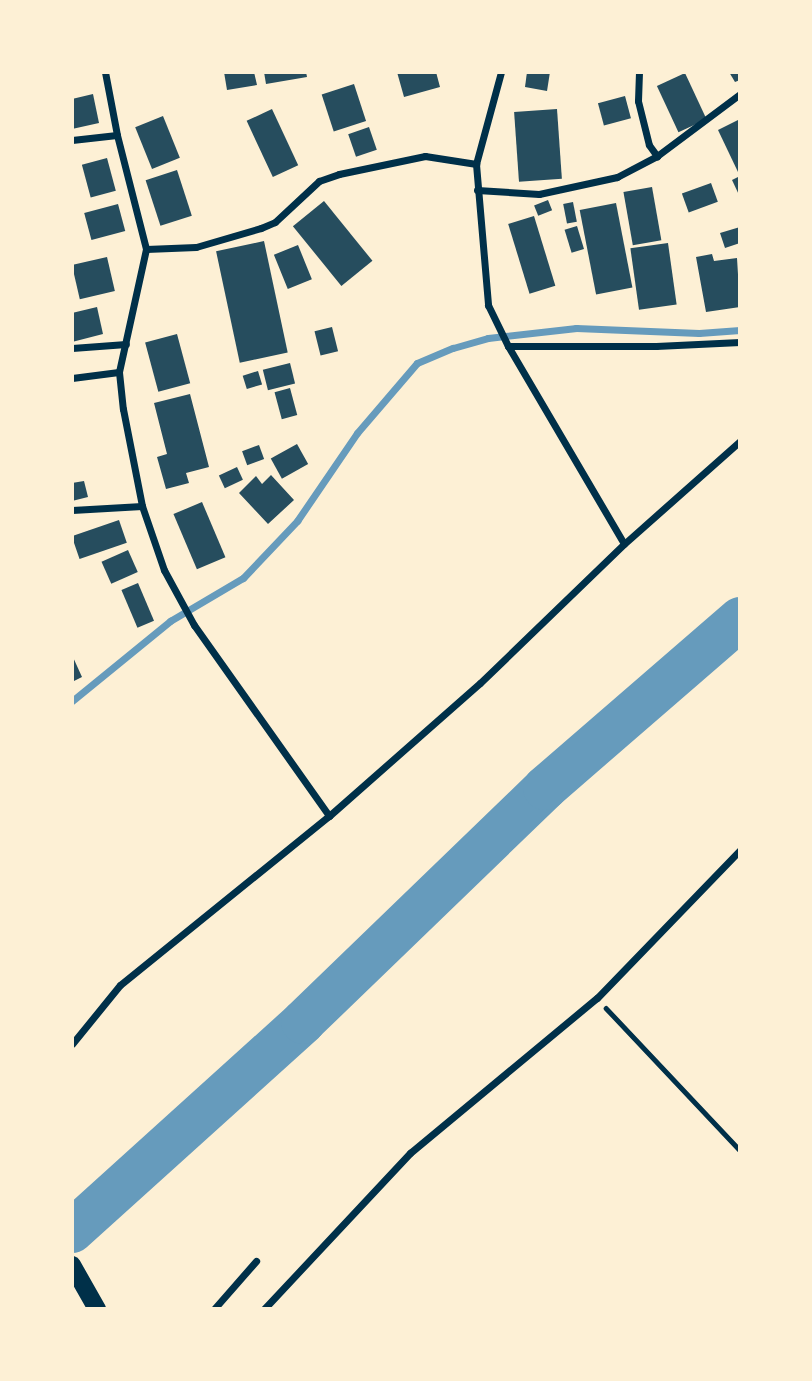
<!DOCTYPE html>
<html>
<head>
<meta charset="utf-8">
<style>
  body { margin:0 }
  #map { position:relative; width:812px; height:1381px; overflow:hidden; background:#fdf0d5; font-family:"PT Sans",sans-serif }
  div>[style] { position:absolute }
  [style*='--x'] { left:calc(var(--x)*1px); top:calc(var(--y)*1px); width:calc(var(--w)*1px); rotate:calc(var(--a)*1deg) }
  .stream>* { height:7px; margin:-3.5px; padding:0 3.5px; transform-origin:3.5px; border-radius:3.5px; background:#669bbc }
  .river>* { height:44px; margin:-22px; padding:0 22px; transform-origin:22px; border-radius:22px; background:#669bbc }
  .building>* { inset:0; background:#264d5e; transform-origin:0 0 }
  .path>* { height:4.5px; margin:-2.25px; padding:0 2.25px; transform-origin:2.25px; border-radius:2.25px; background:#003049 }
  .minor>* { height:7px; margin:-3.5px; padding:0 3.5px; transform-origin:3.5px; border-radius:3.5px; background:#003049 }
  .primary>* { height:18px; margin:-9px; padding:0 9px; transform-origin:9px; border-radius:9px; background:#003049 }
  span { translate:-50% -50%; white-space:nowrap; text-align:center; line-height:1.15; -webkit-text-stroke:7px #fdf0d5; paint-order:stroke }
  .frame { position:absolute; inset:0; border:74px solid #fdf0d5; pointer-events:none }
</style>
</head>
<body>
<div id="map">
  <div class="stream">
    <i style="--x:72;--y:701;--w:127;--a:-39.2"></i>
    <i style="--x:170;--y:621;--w:85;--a:-30.5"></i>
    <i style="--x:243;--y:578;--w:79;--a:-46.5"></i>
    <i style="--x:297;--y:521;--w:107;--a:-55.7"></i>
    <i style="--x:357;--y:433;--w:92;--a:-49.4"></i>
    <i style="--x:417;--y:363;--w:39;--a:-23"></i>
    <i style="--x:453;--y:348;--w:36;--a:-16"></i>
    <i style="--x:488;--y:338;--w:89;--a:-6.5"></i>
    <i style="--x:576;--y:328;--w:123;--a:2.3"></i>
    <i style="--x:699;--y:333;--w:41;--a:-4.2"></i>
  </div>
  <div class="river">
    <i style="--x:72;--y:1231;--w:312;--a:-42.1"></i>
    <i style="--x:303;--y:1022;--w:337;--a:-44"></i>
    <i style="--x:545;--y:788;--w:258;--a:-40.9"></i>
  </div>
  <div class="building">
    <i style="clip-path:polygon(224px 72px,254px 72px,257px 85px,227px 90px)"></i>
    <i style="clip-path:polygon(264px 72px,306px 72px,307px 77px,266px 84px)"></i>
    <i style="clip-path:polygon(397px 72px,436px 72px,440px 87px,404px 97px)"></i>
    <i style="clip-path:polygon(527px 72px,550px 72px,547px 91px,525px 87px)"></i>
    <i style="clip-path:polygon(729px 72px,740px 72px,740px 80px,735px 82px)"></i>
    <i style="left:685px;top:73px;width:51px;height:31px;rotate:65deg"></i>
    <i style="left:354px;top:84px;width:39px;height:34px;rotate:72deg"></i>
    <i style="clip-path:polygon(93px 94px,99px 123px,72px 129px,72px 99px)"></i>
    <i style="left:625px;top:96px;width:23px;height:28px;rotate:75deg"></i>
    <i style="left:272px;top:109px;width:62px;height:28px;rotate:65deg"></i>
    <i style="left:557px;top:109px;width:70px;height:43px;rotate:86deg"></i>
    <i style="left:163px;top:116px;width:45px;height:30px;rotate:68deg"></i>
    <i style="clip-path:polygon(740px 119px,740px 171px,738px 172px,718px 130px)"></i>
    <i style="left:369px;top:127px;width:24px;height:22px;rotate:71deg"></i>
    <i style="left:107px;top:158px;width:34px;height:26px;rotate:75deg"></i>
    <i style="left:177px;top:170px;width:48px;height:33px;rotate:72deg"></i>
    <i style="clip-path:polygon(740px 176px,740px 197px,732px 180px)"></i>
    <i style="left:711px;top:183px;width:20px;height:31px;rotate:70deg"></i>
    <i style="left:652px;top:187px;width:54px;height:29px;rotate:80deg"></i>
    <i style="left:548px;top:200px;width:11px;height:15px;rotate:68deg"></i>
    <i style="left:324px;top:201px;width:77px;height:40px;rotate:51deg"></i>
    <i style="left:573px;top:202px;width:20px;height:10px;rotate:79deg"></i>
    <i style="left:616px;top:203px;width:86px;height:37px;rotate:79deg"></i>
    <i style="left:118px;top:204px;width:28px;height:35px;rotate:75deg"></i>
    <i style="left:534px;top:216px;width:73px;height:27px;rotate:73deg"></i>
    <i style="left:577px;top:226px;width:24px;height:13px;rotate:73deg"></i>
    <i style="clip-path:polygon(740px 227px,740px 243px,725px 248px,720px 233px)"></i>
    <i style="left:264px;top:241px;width:114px;height:49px;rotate:78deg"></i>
    <i style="left:668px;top:243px;width:62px;height:38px;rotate:82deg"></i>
    <i style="left:298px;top:245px;width:37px;height:26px;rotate:68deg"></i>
    <i style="clip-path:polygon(712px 254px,714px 261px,737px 258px,740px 307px,706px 312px,696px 257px)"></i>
    <i style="left:107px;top:257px;width:35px;height:36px;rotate:77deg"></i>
    <i style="clip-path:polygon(97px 307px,103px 334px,72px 342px,72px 313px)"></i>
    <i style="left:332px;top:327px;width:25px;height:18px;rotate:76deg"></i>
    <i style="left:177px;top:334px;width:51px;height:33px;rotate:75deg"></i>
    <i style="left:290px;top:363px;width:21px;height:28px;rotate:76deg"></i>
    <i style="left:258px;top:371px;width:14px;height:16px;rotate:73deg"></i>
    <i style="left:290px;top:388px;width:28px;height:16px;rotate:75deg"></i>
    <i style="clip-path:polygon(190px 394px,209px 467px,186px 473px,189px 483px,166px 489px,157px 457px,167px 454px,154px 403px)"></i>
    <i style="left:297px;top:444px;width:23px;height:30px;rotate:61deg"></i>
    <i style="left:259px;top:445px;width:15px;height:18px;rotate:70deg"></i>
    <i style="left:237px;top:467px;width:14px;height:20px;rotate:65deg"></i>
    <i style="clip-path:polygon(271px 475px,294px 500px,268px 524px,239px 493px,256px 476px,262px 484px)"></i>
    <i style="clip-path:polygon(84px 481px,88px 497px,72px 501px,72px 483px)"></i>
    <i style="left:202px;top:502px;width:60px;height:31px;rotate:67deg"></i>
    <i style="left:119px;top:520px;width:24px;height:50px;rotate:71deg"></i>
    <i style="left:128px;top:550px;width:24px;height:29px;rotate:66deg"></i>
    <i style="left:138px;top:583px;width:41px;height:18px;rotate:67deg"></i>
    <i style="clip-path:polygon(72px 655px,82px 677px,72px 682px)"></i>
  </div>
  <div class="path">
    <i style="--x:606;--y:1008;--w:195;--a:46.7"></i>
  </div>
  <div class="minor">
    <i style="--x:105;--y:72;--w:64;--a:79.2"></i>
    <i style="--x:117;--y:135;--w:118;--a:75.7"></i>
    <i style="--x:146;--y:249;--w:126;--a:102.4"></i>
    <i style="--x:119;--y:372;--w:37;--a:84"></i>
    <i style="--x:123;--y:409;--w:99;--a:78.9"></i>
    <i style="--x:142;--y:506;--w:68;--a:71"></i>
    <i style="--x:164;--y:570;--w:63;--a:61.4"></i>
    <i style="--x:194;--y:625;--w:234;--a:54.7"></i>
    <i style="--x:501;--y:72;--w:95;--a:105.2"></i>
    <i style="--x:476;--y:164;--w:142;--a:85.1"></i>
    <i style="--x:488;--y:305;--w:46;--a:64"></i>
    <i style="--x:508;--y:346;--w:229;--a:59.6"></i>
    <i style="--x:639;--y:72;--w:29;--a:92"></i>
    <i style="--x:638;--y:101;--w:45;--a:76"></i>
    <i style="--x:649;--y:145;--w:14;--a:54"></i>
    <i style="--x:72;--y:140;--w:45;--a:-6.3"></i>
    <i style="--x:477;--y:190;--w:62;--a:3.7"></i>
    <i style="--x:539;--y:194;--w:80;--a:-12.3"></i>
    <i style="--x:617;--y:177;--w:45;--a:-27.7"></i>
    <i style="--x:657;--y:156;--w:104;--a:-36.8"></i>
    <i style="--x:146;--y:249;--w:50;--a:-2.3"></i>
    <i style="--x:196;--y:247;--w:68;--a:-16.3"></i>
    <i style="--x:261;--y:228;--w:15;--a:-23"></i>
    <i style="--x:275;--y:222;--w:60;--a:-43"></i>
    <i style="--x:319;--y:181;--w:21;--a:-19"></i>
    <i style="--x:339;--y:174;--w:88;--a:-11.8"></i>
    <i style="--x:425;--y:156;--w:52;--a:8.9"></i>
    <i style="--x:508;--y:346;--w:148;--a:0"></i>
    <i style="--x:656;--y:346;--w:84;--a:-2.7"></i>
    <i style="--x:72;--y:348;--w:54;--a:-4.2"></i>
    <i style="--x:72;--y:378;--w:47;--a:-7.3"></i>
    <i style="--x:72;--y:510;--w:70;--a:-3.3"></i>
    <i style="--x:72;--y:1044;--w:76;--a:-50.9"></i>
    <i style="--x:120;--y:985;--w:269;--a:-39"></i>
    <i style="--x:329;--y:816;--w:201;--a:-41.4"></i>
    <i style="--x:480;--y:683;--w:200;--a:-44"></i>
    <i style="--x:624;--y:544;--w:155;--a:-41.6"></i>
    <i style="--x:214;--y:1309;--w:64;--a:-48.8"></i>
    <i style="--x:264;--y:1309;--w:214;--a:-46.9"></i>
    <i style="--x:410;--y:1153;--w:243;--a:-39.7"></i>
    <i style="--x:597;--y:998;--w:206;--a:-46"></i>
  </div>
  <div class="primary">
    <i style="--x:72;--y:1265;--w:51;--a:60.4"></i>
  </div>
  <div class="frame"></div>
</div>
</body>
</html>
